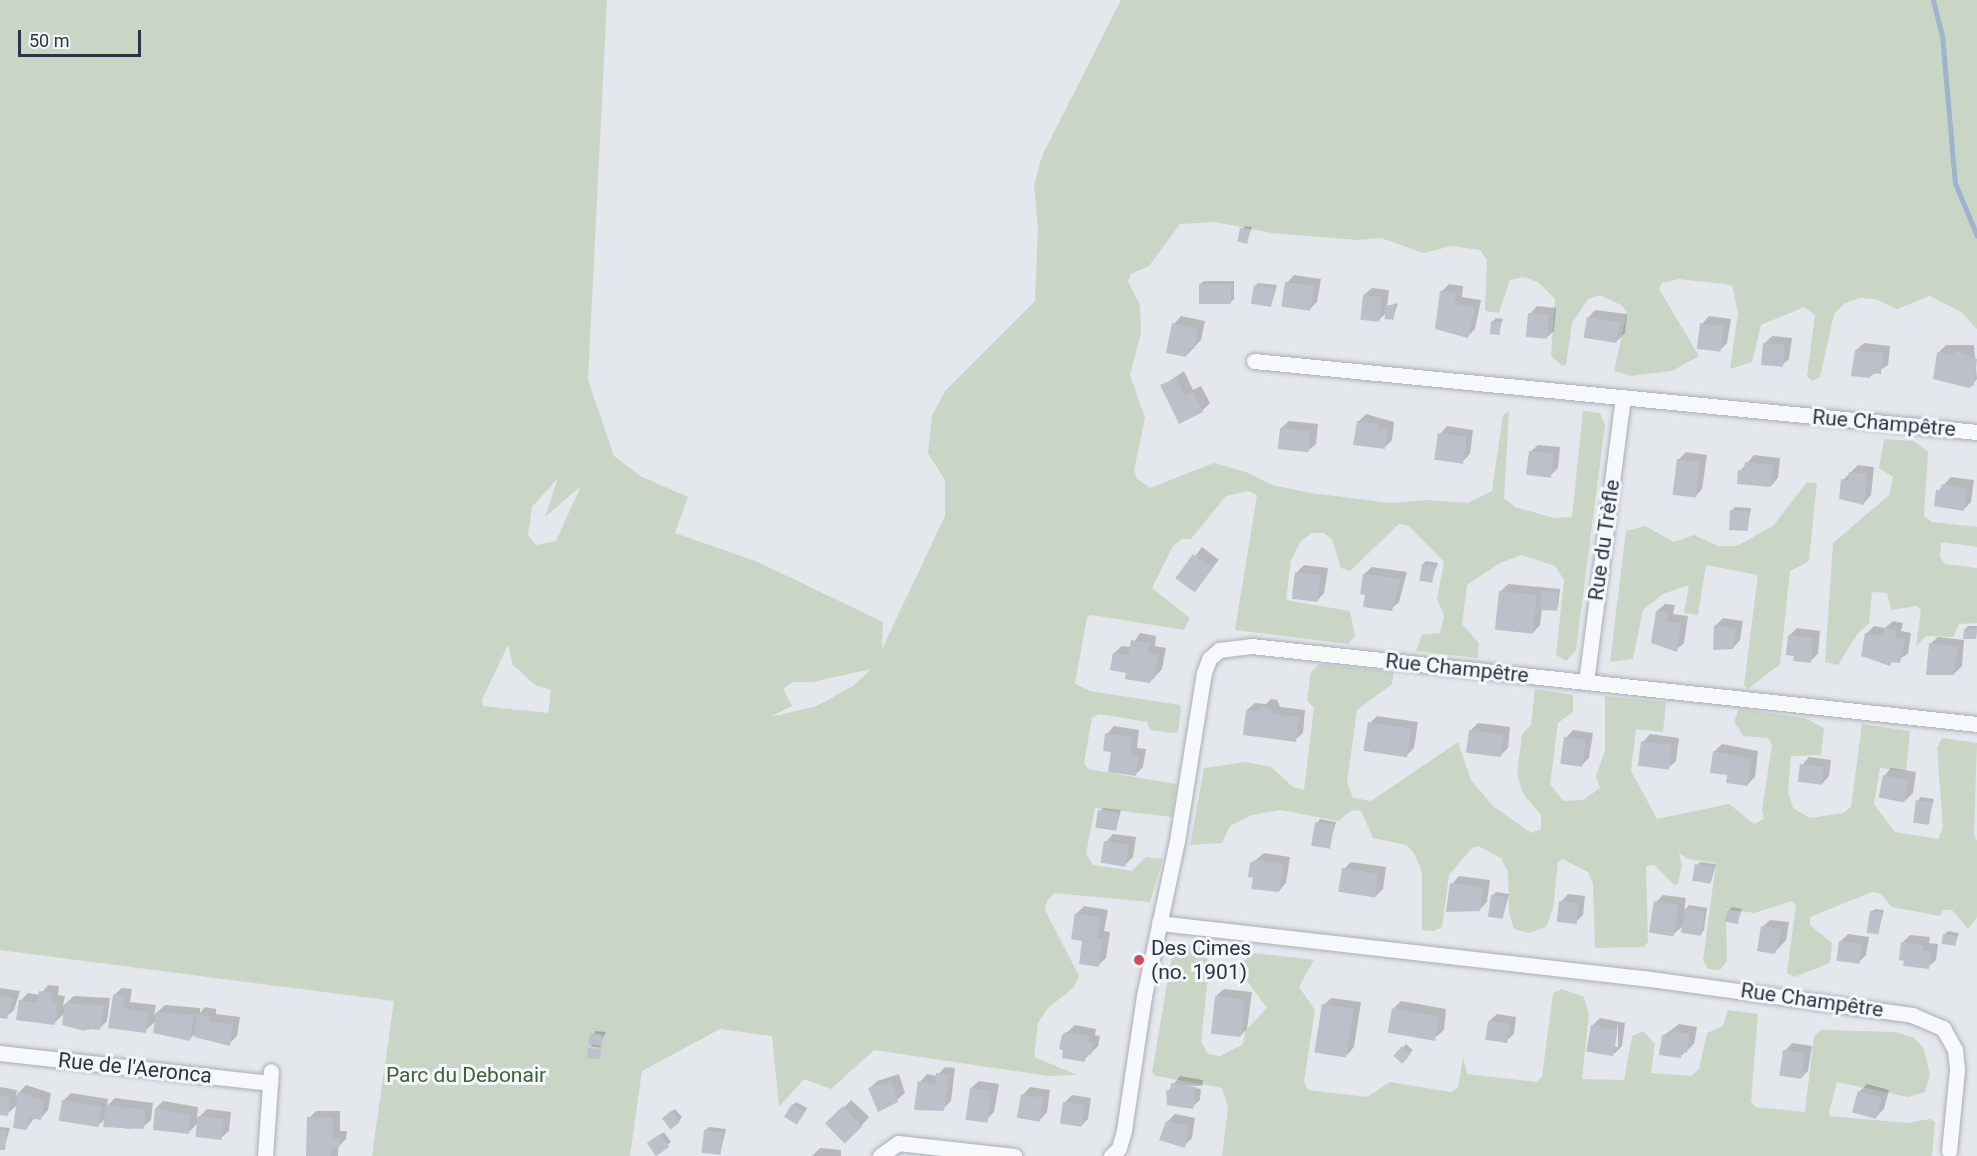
<!DOCTYPE html>
<html>
<head>
<meta charset="utf-8">
<style>
  body { margin:0 }
  #map { position:relative; width:1977px; height:1156px; overflow:hidden; background:#e4e7ec; font-family:Roboto,sans-serif }
  div>[style] { position:absolute }
  [style*='--x'] { left:calc(var(--x)*1px); top:calc(var(--y)*1px); width:calc(var(--w)*1px); rotate:calc(var(--a)*1deg) }
  .green>* { inset:0; background:#c9d6c5 }
  .shadow>* { inset:0; background:#0003; transform-origin:0 0 }
  .stream>* { height:5px; margin:-2.5px; padding:0 2.5px; transform-origin:2.5px; border-radius:2.5px; background:#9fb4cc }
  .building>* { inset:0; background:#bbc0ca; transform-origin:0 0 }
  .roads { filter:drop-shadow(0 0 2px #a9aeb7) drop-shadow(0 0 2px #a9aeb7) }
  .street>* { height:15px; margin:-7.5px; padding:0 7.5px; transform-origin:7.5px; border-radius:7.5px; background:#f7f8fa }
  .dots>* { width:16px; height:16px; translate:-50% -50%; box-sizing:border-box; border:3px solid #f4f6f9; border-radius:50% }
  span { translate:-50% -50%; white-space:nowrap; text-align:center; line-height:1.15; -webkit-text-stroke:6px #f4f6f9; paint-order:stroke }
  .street-label { font-size:21px; color:#2b3445 }
  .poi-label { font-size:21px; color:#2b3445 }
  .left { translate:0 -50%; text-align:left }
  .park-label { font-size:21px; color:#3f6138 }
  .scale { position:absolute; left:18px; top:30px; width:123px; height:27px; box-sizing:border-box; border:3px solid #2b3445; border-top:0; padding-left:8px; font-size:18px; line-height:21px; white-space:nowrap; color:#2b3445; -webkit-text-stroke:4px #f4f6f9; paint-order:stroke }
</style>
</head>
<body>
<div id="map">
  <div class="green">
    <i style="clip-path:polygon(evenodd,0 0,607px 0,588px 380px,614px 456px,640px 476px,688px 497px,675px 533px,758px 562px,883px 622px,882px 649px,945px 516px,945px 480px,928px 453px,932px 416px,945px 391px,1035px 301px,1038px 227px,1034px 185px,1042px 156px,1121px 0,1977px 0,1977px 329px,1961px 312px,1930px 296px,1897px 309px,1875px 299px,1860px 298px,1845px 303px,1834px 314px,1820px 377px,1812px 381px,1807px 376px,1815px 315px,1804px 307px,1761px 325px,1752px 362px,1730px 369px,1738px 313px,1732px 285px,1679px 279px,1662px 283px,1659px 289px,1699px 356px,1672px 371px,1630px 376px,1614px 371px,1627px 312px,1621px 305px,1600px 295px,1588px 299px,1572px 323px,1566px 365px,1562px 366px,1551px 356px,1555px 299px,1538px 282px,1523px 277px,1510px 280px,1499px 313px,1485px 311px,1487px 260px,1480px 250px,1452px 246px,1423px 253px,1381px 238px,1358px 240px,1272px 233px,1215px 222px,1180px 224px,1149px 266px,1131px 274px,1128px 281px,1140px 305px,1141px 333px,1130px 375px,1145px 418px,1134px 470px,1137px 479px,1150px 488px,1214px 463px,1246px 472px,1272px 485px,1311px 493px,1390px 503px,1427px 500px,1468px 503px,1492px 491px,1503px 415px,1509px 411px,1504px 498px,1515px 507px,1554px 518px,1572px 517px,1583px 411px,1600px 413px,1605px 425px,1576px 650px,1566px 661px,1556px 655px,1564px 580px,1555px 566px,1522px 555px,1500px 563px,1467px 585px,1462px 624px,1479px 643px,1478px 658px,1416px 651px,1422px 635px,1440px 633px,1444px 616px,1437px 599px,1444px 562px,1409px 526px,1399px 524px,1350px 571px,1341px 568px,1332px 539px,1323px 533px,1312px 533px,1301px 541px,1291px 560px,1286px 600px,1350px 611px,1355px 635px,1349px 644px,1235px 630px,1257px 495px,1249px 491px,1226px 496px,1191px 539px,1182px 539px,1173px 546px,1152px 588px,1190px 618px,1184px 630px,1092px 615px,1087px 617px,1075px 684px,1090px 691px,1180px 705px,1181px 711px,1178px 731px,1174px 733px,1150px 730px,1147px 722px,1099px 714px,1092px 718px,1084px 763px,1088px 769px,1176px 784px,1172px 817px,1095px 808px,1086px 854px,1093px 865px,1132px 871px,1146px 857px,1163px 859px,1150px 902px,1054px 893px,1047px 901px,1045px 910px,1079px 976px,1073px 988px,1048px 1008px,1038px 1023px,1034px 1057px,1077px 1075px,1049px 1076px,874px 1050px,831px 1089px,804px 1079px,779px 1107px,772px 1036px,720px 1029px,642px 1071px,630px 1156px,372px 1156px,394px 1001px,0 950px,0 0,558px 478px,545px 517px,581px 486px,556px 541px,536px 545px,528px 535px,532px 507px,558px 478px,0 0,508px 645px,513px 665px,535px 685px,551px 690px,548px 713px,483px 706px,482px 700px,508px 645px,0 0,871px 669px,853px 686px,817px 706px,770px 717px,792px 706px,783px 689px,793px 682px,812px 682px,871px 669px)"></i>
    <i style="clip-path:polygon(1884px 439px,1914px 441px,1928px 452px,1924px 516px,1932px 522px,1977px 527px,1977px 547px,1941px 542px,1940px 557px,1945px 564px,1977px 568px,1977px 623px,1959px 624px,1953px 637px,1926px 636px,1916px 646px,1921px 610px,1917px 606px,1891px 610px,1887px 593px,1872px 592px,1869px 623px,1858px 633px,1838px 665px,1825px 662px,1833px 543px,1889px 495px,1893px 477px,1879px 468px)"></i>
    <i style="clip-path:polygon(1807px 482px,1817px 483px,1809px 561px,1790px 571px,1780px 664px,1748px 689px,1744px 685px,1758px 575px,1706px 565px,1698px 615px,1684px 613px,1689px 585px,1663px 594px,1643px 610px,1633px 659px,1610px 662px,1626px 531px,1645px 526px,1674px 542px,1694px 535px,1718px 546px,1737px 546px,1773px 526px)"></i>
    <i style="clip-path:polygon(1319px 664px,1394px 672px,1392px 684px,1357px 710px,1347px 782px,1353px 798px,1371px 801px,1458px 742px,1471px 780px,1493px 806px,1531px 833px,1541px 829px,1541px 815px,1524px 795px,1517px 776px,1522px 734px,1531px 725px,1535px 689px,1573px 695px,1573px 712px,1558px 723px,1550px 784px,1563px 801px,1583px 800px,1600px 788px,1596px 776px,1605px 751px,1605px 696px,1666px 702px,1663px 732px,1636px 729px,1631px 771px,1657px 819px,1729px 804px,1754px 824px,1764px 819px,1762px 810px,1772px 745px,1768px 738px,1743px 736px,1734px 721px,1739px 709px,1805px 718px,1824px 728px,1821px 755px,1791px 756px,1788px 792px,1793px 808px,1810px 818px,1843px 813px,1851px 807px,1862px 724px,1910px 731px,1906px 771px,1880px 768px,1874px 804px,1895px 832px,1938px 839px,1943px 828px,1937px 748px,1942px 738px,1977px 743px,1974px 835px,1977px 841px,1977px 917px,1968px 929px,1952px 910px,1943px 910px,1940px 916px,1892px 907px,1881px 894px,1872px 892px,1810px 917px,1810px 925px,1832px 943px,1830px 963px,1794px 977px,1787px 973px,1796px 905px,1792px 901px,1754px 913px,1726px 909px,1727px 961px,1720px 970px,1708px 969px,1703px 960px,1716px 863px,1688px 859px,1679px 853px,1682px 866px,1678px 884px,1674px 885px,1654px 865px,1646px 866px,1648px 942px,1644px 947px,1595px 948px,1593px 884px,1588px 872px,1563px 859px,1558px 862px,1553px 909px,1546px 927px,1529px 933px,1514px 929px,1509px 913px,1508px 872px,1501px 858px,1478px 846px,1472px 848px,1449px 875px,1442px 927px,1434px 931px,1422px 930px,1422px 872px,1414px 853px,1406px 845px,1373px 838px,1361px 811px,1352px 810px,1338px 821px,1281px 810px,1252px 815px,1230px 826px,1222px 843px,1190px 845px,1204px 768px,1246px 762px,1271px 767px,1293px 787px,1304px 790px,1314px 708px,1307px 700px,1311px 672px)"></i>
    <i style="clip-path:polygon(1195px 945px,1205px 949px,1209px 968px,1201px 1042px,1208px 1054px,1220px 1056px,1243px 1044px,1245px 1031px,1267px 1008px,1242px 974px,1240px 964px,1255px 953px,1314px 960px,1299px 987px,1315px 1010px,1304px 1081px,1308px 1090px,1367px 1097px,1390px 1082px,1451px 1092px,1458px 1088px,1463px 1057px,1467px 1074px,1536px 1082px,1542px 1077px,1553px 993px,1562px 989px,1584px 997px,1589px 1015px,1582px 1079px,1624px 1080px,1632px 1036px,1643px 1031px,1655px 1044px,1651px 1073px,1691px 1076px,1699px 1069px,1707px 1033px,1723px 1026px,1728px 1010px,1758px 1014px,1751px 1101px,1756px 1107px,1805px 1112px,1814px 1036px,1821px 1030px,1896px 1032px,1914px 1038px,1924px 1049px,1930px 1075px,1925px 1092px,1908px 1097px,1837px 1082px,1829px 1112px,1830px 1116px,1907px 1123px,1930px 1119px,1935px 1122px,1932px 1156px,1222px 1156px,1228px 1108px,1222px 1088px,1156px 1076px,1152px 1072px,1172px 956px,1178px 946px)"></i>
  </div>
  <div class="shadow">
    <i style="clip-path:polygon(1245px 226px,1252px 227px,1247px 241px,1242px 229px)"></i>
    <i style="clip-path:polygon(1294px 275px,1321px 279px,1317px 302px,1310px 309px,1287px 283px)"></i>
    <i style="clip-path:polygon(1204px 281px,1234px 281px,1234px 299px,1230px 303px,1200px 284px)"></i>
    <i style="clip-path:polygon(1258px 283px,1277px 285px,1271px 306px,1255px 286px)"></i>
    <i style="clip-path:polygon(1449px 284px,1463px 286px,1462px 297px,1481px 300px,1475px 329px,1468px 336px,1441px 292px)"></i>
    <i style="clip-path:polygon(1372px 288px,1389px 290px,1387px 306px,1398px 303px,1393px 318px,1386px 313px,1378px 321px,1364px 295px)"></i>
    <i style="clip-path:polygon(1537px 306px,1556px 308px,1554px 331px,1546px 338px,1530px 314px)"></i>
    <i style="clip-path:polygon(1595px 310px,1627px 314px,1625px 333px,1617px 341px,1589px 337px,1588px 318px)"></i>
    <i style="clip-path:polygon(1181px 316px,1205px 321px,1201px 340px,1186px 356px,1174px 324px)"></i>
    <i style="clip-path:polygon(1709px 316px,1731px 319px,1727px 343px,1719px 351px,1702px 324px)"></i>
    <i style="clip-path:polygon(1496px 318px,1503px 319px,1498px 334px,1492px 322px)"></i>
    <i style="clip-path:polygon(1772px 336px,1792px 338px,1789px 359px,1781px 366px,1765px 343px)"></i>
    <i style="clip-path:polygon(1864px 343px,1890px 346px,1888px 365px,1869px 377px,1856px 350px)"></i>
    <i style="clip-path:polygon(1946px 345px,1974px 345px,1977px 379px,1973px 384px,1951px 383px,1935px 378px,1938px 353px)"></i>
    <i style="clip-path:polygon(1184px 371px,1193px 390px,1201px 386px,1210px 403px,1202px 411px,1162px 386px)"></i>
    <i style="clip-path:polygon(1366px 414px,1394px 422px,1392px 440px,1384px 448px,1358px 422px)"></i>
    <i style="clip-path:polygon(1289px 421px,1318px 424px,1316px 444px,1308px 451px,1281px 428px)"></i>
    <i style="clip-path:polygon(1447px 426px,1473px 430px,1470px 454px,1462px 462px,1440px 434px)"></i>
    <i style="clip-path:polygon(1538px 445px,1560px 447px,1558px 468px,1550px 476px,1530px 452px)"></i>
    <i style="clip-path:polygon(1686px 452px,1707px 455px,1702px 489px,1695px 497px,1678px 460px)"></i>
    <i style="clip-path:polygon(1754px 455px,1780px 458px,1778px 478px,1771px 486px,1740px 471px)"></i>
    <i style="clip-path:polygon(1858px 465px,1874px 467px,1871px 495px,1864px 503px,1843px 480px)"></i>
    <i style="clip-path:polygon(1951px 477px,1974px 480px,1971px 502px,1964px 509px,1938px 491px)"></i>
    <i style="clip-path:polygon(1735px 507px,1751px 508px,1747px 529px,1731px 511px)"></i>
    <i style="left:1202px;top:547px;width:21px;height:39px;rotate:37deg"></i>
    <i style="clip-path:polygon(1426px 561px,1438px 563px,1431px 582px,1423px 564px)"></i>
    <i style="clip-path:polygon(1304px 565px,1328px 568px,1324px 593px,1317px 601px,1297px 572px)"></i>
    <i style="clip-path:polygon(1372px 567px,1407px 572px,1399px 602px,1391px 609px,1367px 594px,1364px 574px)"></i>
    <i style="clip-path:polygon(1508px 584px,1560px 589px,1558px 607px,1542px 609px,1540px 625px,1533px 633px,1500px 592px)"></i>
    <i style="clip-path:polygon(1665px 604px,1675px 605px,1673px 614px,1688px 616px,1684px 643px,1676px 650px,1657px 611px)"></i>
    <i style="clip-path:polygon(1723px 618px,1743px 621px,1740px 640px,1733px 648px,1715px 626px)"></i>
    <i style="clip-path:polygon(1893px 621px,1903px 623px,1901px 631px,1911px 633px,1908px 654px,1889px 664px,1866px 634px,1874px 626px,1885px 628px)"></i>
    <i style="clip-path:polygon(1968px 626px,1977px 626px,1976px 638px,1965px 629px)"></i>
    <i style="clip-path:polygon(1797px 628px,1820px 631px,1818px 654px,1810px 661px,1795px 655px,1789px 636px)"></i>
    <i style="clip-path:polygon(1140px 633px,1156px 636px,1155px 646px,1166px 648px,1162px 669px,1150px 682px,1128px 672px,1114px 653px,1122px 646px,1131px 647px)"></i>
    <i style="clip-path:polygon(1938px 637px,1964px 640px,1962px 666px,1954px 674px,1930px 644px)"></i>
    <i style="clip-path:polygon(1271px 699px,1277px 700px,1280px 707px,1305px 710px,1303px 733px,1295px 740px,1247px 710px,1255px 703px,1266px 704px)"></i>
    <i style="clip-path:polygon(1377px 716px,1418px 722px,1414px 748px,1407px 755px,1370px 723px)"></i>
    <i style="clip-path:polygon(1478px 723px,1510px 727px,1508px 748px,1501px 755px,1470px 731px)"></i>
    <i style="clip-path:polygon(1114px 726px,1139px 730px,1137px 748px,1146px 749px,1143px 767px,1136px 774px,1112px 751px,1107px 734px)"></i>
    <i style="clip-path:polygon(1573px 730px,1593px 733px,1589px 758px,1582px 765px,1566px 738px)"></i>
    <i style="clip-path:polygon(1650px 734px,1679px 738px,1676px 761px,1668px 768px,1643px 742px)"></i>
    <i style="clip-path:polygon(1722px 744px,1758px 751px,1755px 777px,1747px 785px,1729px 774px,1714px 752px)"></i>
    <i style="clip-path:polygon(1809px 757px,1831px 760px,1829px 776px,1822px 784px,1802px 765px)"></i>
    <i style="clip-path:polygon(1891px 768px,1916px 772px,1913px 793px,1905px 801px,1884px 776px)"></i>
    <i style="clip-path:polygon(1921px 797px,1934px 799px,1927px 824px,1918px 800px)"></i>
    <i style="clip-path:polygon(1103px 808px,1121px 810px,1116px 829px,1100px 811px)"></i>
    <i style="clip-path:polygon(1320px 819px,1336px 822px,1329px 847px,1317px 823px)"></i>
    <i style="clip-path:polygon(1113px 834px,1136px 837px,1133px 857px,1125px 865px,1106px 842px)"></i>
    <i style="clip-path:polygon(1264px 853px,1290px 857px,1286px 883px,1279px 891px,1254px 877px,1251px 864px)"></i>
    <i style="clip-path:polygon(1351px 862px,1386px 867px,1383px 889px,1375px 897px,1344px 869px)"></i>
    <i style="clip-path:polygon(1700px 862px,1716px 864px,1711px 882px,1697px 865px)"></i>
    <i style="clip-path:polygon(1459px 876px,1490px 880px,1487px 902px,1479px 910px,1448px 910px,1452px 884px)"></i>
    <i style="clip-path:polygon(1496px 892px,1509px 894px,1503px 917px,1493px 895px)"></i>
    <i style="clip-path:polygon(1568px 894px,1585px 896px,1583px 915px,1575px 923px,1561px 902px)"></i>
    <i style="clip-path:polygon(1663px 895px,1686px 898px,1684px 911px,1689px 905px,1707px 908px,1704px 930px,1701px 934px,1684px 925px,1674px 934px,1656px 902px)"></i>
    <i style="clip-path:polygon(1084px 906px,1108px 910px,1104px 931px,1110px 932px,1106px 958px,1098px 965px,1084px 940px,1077px 913px)"></i>
    <i style="clip-path:polygon(1732px 907px,1742px 909px,1737px 923px,1728px 911px)"></i>
    <i style="clip-path:polygon(1875px 909px,1884px 910px,1878px 933px,1871px 912px)"></i>
    <i style="clip-path:polygon(1770px 920px,1789px 922px,1786px 940px,1775px 952px,1762px 927px)"></i>
    <i style="clip-path:polygon(1948px 931px,1959px 933px,1955px 944px,1945px 934px)"></i>
    <i style="clip-path:polygon(1848px 934px,1869px 937px,1866px 955px,1859px 962px,1840px 942px)"></i>
    <i style="clip-path:polygon(1910px 935px,1930px 937px,1929px 943px,1938px 944px,1936px 960px,1928px 967px,1903px 942px)"></i>
    <i style="clip-path:polygon(48px 985px,59px 986px,58px 995px,65px 996px,63px 1006px,74px 996px,110px 998px,107px 1021px,100px 1028px,84px 1030px,65px 1013px,54px 1023px,20px 1001px,28px 993px,40px 995px)"></i>
    <i style="clip-path:polygon(0 988px,20px 991px,14px 1010px,6px 1017px,0 1017px)"></i>
    <i style="clip-path:polygon(122px 988px,132px 989px,130px 1002px,156px 1005px,154px 1015px,165px 1005px,200px 1008px,200px 1013px,205px 1007px,216px 1009px,216px 1014px,240px 1017px,237px 1036px,229px 1044px,194px 1035px,189px 1040px,156px 1021px,145px 1031px,110px 1027px,114px 995px)"></i>
    <i style="clip-path:polygon(1224px 989px,1252px 992px,1247px 1029px,1240px 1036px,1216px 996px)"></i>
    <i style="clip-path:polygon(1331px 998px,1361px 1002px,1354px 1047px,1347px 1055px,1324px 1005px)"></i>
    <i style="clip-path:polygon(1401px 1001px,1446px 1009px,1444px 1030px,1436px 1037px,1394px 1008px)"></i>
    <i style="clip-path:polygon(1497px 1014px,1516px 1017px,1514px 1034px,1506px 1041px,1489px 1021px)"></i>
    <i style="clip-path:polygon(evenodd,1600px 1018px,1625px 1023px,1622px 1046px,1614px 1054px,1589px 1051px,1593px 1025px,1600px 1018px,1618px 1022px,1618px 1047px,1615px 1047px,1618px 1022px)"></i>
    <i style="clip-path:polygon(1679px 1024px,1697px 1027px,1694px 1044px,1681px 1056px,1663px 1036px)"></i>
    <i style="clip-path:polygon(1075px 1025px,1096px 1029px,1095px 1035px,1100px 1036px,1098px 1046px,1084px 1060px,1063px 1036px)"></i>
    <i style="clip-path:polygon(595px 1031px,606px 1032px,599px 1046px,603px 1048px,591px 1046px)"></i>
    <i style="clip-path:polygon(1792px 1043px,1812px 1046px,1808px 1071px,1801px 1078px,1785px 1051px)"></i>
    <i style="left:1406px;top:1044px;width:9px;height:16px;rotate:41deg"></i>
    <i style="clip-path:polygon(945px 1067px,955px 1068px,951px 1101px,943px 1109px,916px 1109px,920px 1082px,927px 1074px,937px 1076px)"></i>
    <i style="clip-path:polygon(899px 1074px,905px 1093px,897px 1100px,870px 1088px,877px 1081px)"></i>
    <i style="clip-path:polygon(1180px 1076px,1203px 1080px,1202px 1086px,1174px 1085px,1201px 1089px,1200px 1100px,1192px 1107px,1168px 1091px)"></i>
    <i style="clip-path:polygon(979px 1081px,999px 1084px,994px 1112px,987px 1119px,971px 1088px)"></i>
    <i style="clip-path:polygon(1867px 1084px,1889px 1090px,1884px 1109px,1876px 1117px,1859px 1092px)"></i>
    <i style="clip-path:polygon(26px 1085px,51px 1093px,48px 1110px,41px 1118px,35px 1117px,27px 1128px,18px 1104px,7px 1114px,0 1113px,0 1087px,17px 1090px,16px 1096px)"></i>
    <i style="clip-path:polygon(1030px 1087px,1050px 1090px,1047px 1112px,1040px 1120px,1023px 1095px)"></i>
    <i style="clip-path:polygon(71px 1093px,108px 1099px,107px 1106px,115px 1098px,153px 1103px,151px 1120px,143px 1127px,130px 1129px,105px 1126px,106px 1118px,98px 1126px,63px 1101px)"></i>
    <i style="clip-path:polygon(1072px 1095px,1091px 1098px,1088px 1119px,1081px 1126px,1064px 1103px)"></i>
    <i style="left:851px;top:1100px;width:25px;height:33px;rotate:43deg"></i>
    <i style="clip-path:polygon(163px 1101px,198px 1107px,197px 1119px,207px 1109px,231px 1112px,229px 1131px,221px 1138px,199px 1122px,189px 1132px,156px 1108px)"></i>
    <i style="clip-path:polygon(796px 1102px,807px 1108px,800px 1120px,793px 1105px)"></i>
    <i style="clip-path:polygon(675px 1109px,682px 1117px,679px 1121px,667px 1115px)"></i>
    <i style="clip-path:polygon(316px 1111px,340px 1111px,340px 1131px,347px 1131px,346px 1139px,338px 1147px,338px 1156px,307px 1156px,309px 1118px)"></i>
    <i style="clip-path:polygon(1175px 1114px,1195px 1118px,1192px 1138px,1184px 1146px,1167px 1122px)"></i>
    <i style="clip-path:polygon(0 1127px,10px 1128px,4px 1149px,0 1148px)"></i>
    <i style="clip-path:polygon(709px 1127px,726px 1129px,720px 1154px,705px 1130px)"></i>
    <i style="clip-path:polygon(664px 1132px,671px 1142px,656px 1154px,652px 1140px)"></i>
    <i style="clip-path:polygon(820px 1148px,841px 1150px,841px 1156px,812px 1156px)"></i>
  </div>
  <div class="stream">
    <i style="--x:1933;--y:0;--w:36;--a:76"></i>
    <i style="--x:1942;--y:35;--w:149;--a:85"></i>
    <i style="--x:1955;--y:183;--w:57;--a:67.5"></i>
  </div>
  <div class="building">
    <i style="left:1240px;top:228px;width:10px;height:14px;rotate:11deg"></i>
    <i style="left:1285px;top:282px;width:29px;height:25px;rotate:8deg"></i>
    <i style="left:1199px;top:284px;width:32px;height:20px"></i>
    <i style="left:1254px;top:285px;width:20px;height:19px;rotate:9deg"></i>
    <i style="clip-path:polygon(1440px 291px,1456px 293px,1455px 304px,1475px 307px,1468px 338px,1435px 329px)"></i>
    <i style="left:1363px;top:295px;width:19px;height:25px;rotate:6deg"></i>
    <i style="left:1386px;top:305px;width:9px;height:14px;rotate:6deg"></i>
    <i style="left:1528px;top:313px;width:21px;height:24px;rotate:5deg"></i>
    <i style="left:1587px;top:317px;width:33px;height:21px;rotate:9deg"></i>
    <i style="left:1491px;top:321px;width:10px;height:13px;rotate:6deg"></i>
    <i style="clip-path:polygon(1172px 323px,1198px 329px,1194px 349px,1189px 348px,1186px 357px,1166px 353px)"></i>
    <i style="left:1700px;top:323px;width:24px;height:26px;rotate:7deg"></i>
    <i style="left:1763px;top:343px;width:22px;height:22px;rotate:5deg"></i>
    <i style="clip-path:polygon(1855px 350px,1883px 353px,1881px 374px,1870px 373px,1870px 378px,1851px 376px)"></i>
    <i style="clip-path:polygon(1954px 350px,1977px 359px,1974px 385px,1969px 388px,1933px 379px,1937px 352px,1954px 355px)"></i>
    <i style="clip-path:polygon(1176px 378px,1185px 396px,1193px 392px,1203px 412px,1179px 424px,1160px 385px)"></i>
    <i style="clip-path:polygon(1357px 421px,1379px 424px,1378px 428px,1387px 429px,1385px 449px,1353px 445px)"></i>
    <i style="left:1280px;top:428px;width:31px;height:21px;rotate:6deg"></i>
    <i style="left:1438px;top:433px;width:29px;height:27px;rotate:8deg"></i>
    <i style="left:1529px;top:451px;width:25px;height:24px;rotate:7deg"></i>
    <i style="left:1677px;top:459px;width:23px;height:36px;rotate:7deg"></i>
    <i style="clip-path:polygon(1745px 462px,1774px 465px,1771px 487px,1737px 484px,1738px 470px,1744px 470px)"></i>
    <i style="clip-path:polygon(1849px 472px,1867px 474px,1864px 505px,1839px 499px,1841px 479px,1848px 480px)"></i>
    <i style="clip-path:polygon(1942px 484px,1967px 488px,1964px 511px,1934px 506px,1936px 490px,1941px 490px)"></i>
    <i style="left:1730px;top:510px;width:19px;height:20px;rotate:3deg"></i>
    <i style="left:1193px;top:554px;width:24px;height:30px;rotate:36deg"></i>
    <i style="left:1422px;top:564px;width:13px;height:17px;rotate:9deg"></i>
    <i style="left:1295px;top:572px;width:26px;height:27px;rotate:7deg"></i>
    <i style="clip-path:polygon(1363px 574px,1401px 579px,1392px 611px,1363px 607px,1365px 595px,1360px 594px)"></i>
    <i style="left:1499px;top:591px;width:38px;height:39px;rotate:6deg"></i>
    <i style="left:1541px;top:591px;width:17px;height:19px;rotate:3deg"></i>
    <i style="clip-path:polygon(1656px 611px,1668px 612px,1667px 621px,1681px 623px,1677px 652px,1651px 643px)"></i>
    <i style="clip-path:polygon(1714px 625px,1736px 628px,1733px 649px,1713px 650px)"></i>
    <i style="clip-path:polygon(1884px 628px,1896px 630px,1895px 638px,1905px 640px,1900px 663px,1891px 662px,1890px 666px,1861px 656px,1865px 633px,1882px 636px)"></i>
    <i style="clip-path:polygon(1964px 629px,1977px 629px,1976px 639px,1963px 639px)"></i>
    <i style="clip-path:polygon(1788px 635px,1813px 638px,1811px 663px,1793px 661px,1794px 656px,1786px 655px)"></i>
    <i style="clip-path:polygon(1131px 640px,1150px 643px,1148px 653px,1159px 655px,1155px 678px,1151px 677px,1150px 683px,1125px 679px,1126px 673px,1110px 670px,1113px 653px,1128px 655px)"></i>
    <i style="clip-path:polygon(1929px 643px,1958px 647px,1954px 675px,1926px 675px)"></i>
    <i style="clip-path:polygon(1262px 706px,1270px 707px,1273px 714px,1299px 717px,1296px 742px,1243px 735px,1246px 710px,1257px 711px)"></i>
    <i style="left:1368px;top:722px;width:44px;height:29px;rotate:9deg"></i>
    <i style="left:1469px;top:730px;width:35px;height:23px;rotate:7deg"></i>
    <i style="clip-path:polygon(1105px 733px,1133px 737px,1130px 755px,1139px 756px,1136px 776px,1108px 772px,1111px 752px,1103px 751px)"></i>
    <i style="left:1564px;top:737px;width:22px;height:27px;rotate:8deg"></i>
    <i style="left:1641px;top:741px;width:31px;height:25px;rotate:7deg"></i>
    <i style="clip-path:polygon(1713px 751px,1751px 759px,1748px 786px,1726px 783px,1727px 775px,1710px 773px)"></i>
    <i style="left:1800px;top:764px;width:24px;height:18px;rotate:7deg"></i>
    <i style="left:1883px;top:775px;width:26px;height:23px;rotate:11deg"></i>
    <i style="left:1916px;top:800px;width:16px;height:23px;rotate:7deg"></i>
    <i style="left:1098px;top:810px;width:21px;height:18px;rotate:8deg"></i>
    <i style="left:1315px;top:822px;width:19px;height:24px;rotate:9deg"></i>
    <i style="left:1104px;top:841px;width:25px;height:22px;rotate:9deg"></i>
    <i style="clip-path:polygon(1255px 860px,1283px 864px,1279px 892px,1251px 889px,1253px 878px,1248px 877px,1250px 863px)"></i>
    <i style="left:1695px;top:864px;width:18px;height:17px;rotate:9deg"></i>
    <i style="left:1342px;top:868px;width:37px;height:24px;rotate:9deg"></i>
    <i style="clip-path:polygon(1450px 883px,1483px 887px,1480px 911px,1446px 912px)"></i>
    <i style="left:1491px;top:895px;width:15px;height:22px;rotate:8deg"></i>
    <i style="left:1559px;top:901px;width:20px;height:21px;rotate:6deg"></i>
    <i style="left:1654px;top:901px;width:25px;height:32px;rotate:9deg"></i>
    <i style="left:1685px;top:908px;width:20px;height:25px;rotate:9deg"></i>
    <i style="left:1727px;top:910px;width:13px;height:12px;rotate:9deg"></i>
    <i style="left:1870px;top:911px;width:12px;height:22px;rotate:9deg"></i>
    <i style="clip-path:polygon(1075px 913px,1101px 917px,1097px 938px,1103px 939px,1099px 967px,1079px 964px,1082px 941px,1071px 939px)"></i>
    <i style="clip-path:polygon(1761px 926px,1782px 929px,1775px 954px,1757px 951px)"></i>
    <i style="left:1943px;top:934px;width:14px;height:10px;rotate:8deg"></i>
    <i style="left:1839px;top:941px;width:23px;height:20px;rotate:7deg"></i>
    <i style="clip-path:polygon(1901px 942px,1923px 945px,1923px 950px,1932px 951px,1929px 969px,1903px 966px,1904px 961px,1899px 960px)"></i>
    <i style="clip-path:polygon(39px 991px,53px 993px,52px 1002px,58px 1003px,55px 1025px,16px 1020px,19px 1000px,37px 1003px)"></i>
    <i style="clip-path:polygon(113px 995px,125px 996px,124px 1009px,149px 1012px,146px 1033px,108px 1028px)"></i>
    <i style="clip-path:polygon(0 996px,13px 998px,7px 1019px,0 1018px)"></i>
    <i style="left:1215px;top:996px;width:30px;height:38px;rotate:6deg"></i>
    <i style="clip-path:polygon(65px 1003px,104px 1005px,100px 1030px,85px 1028px,84px 1031px,62px 1025px)"></i>
    <i style="left:1322px;top:1004px;width:32px;height:49px;rotate:9deg"></i>
    <i style="left:1392px;top:1008px;width:48px;height:25px;rotate:10deg"></i>
    <i style="clip-path:polygon(156px 1012px,194px 1015px,190px 1041px,153px 1033px)"></i>
    <i style="clip-path:polygon(197px 1014px,210px 1016px,209px 1021px,233px 1024px,230px 1046px,194px 1037px)"></i>
    <i style="left:1488px;top:1021px;width:22px;height:19px;rotate:8deg"></i>
    <i style="left:1591px;top:1025px;width:27px;height:27px;rotate:10deg"></i>
    <i style="clip-path:polygon(1670px 1031px,1690px 1034px,1687px 1053px,1682px 1052px,1681px 1058px,1659px 1055px,1662px 1035px,1670px 1036px)"></i>
    <i style="clip-path:polygon(1066px 1032px,1089px 1036px,1088px 1042px,1093px 1043px,1091px 1055px,1086px 1054px,1085px 1062px,1062px 1058px,1063px 1050px,1059px 1049px,1062px 1035px)"></i>
    <i style="left:590px;top:1033px;width:13px;height:11px;rotate:9deg"></i>
    <i style="left:1402px;top:1046px;width:12px;height:13px;rotate:42deg"></i>
    <i style="left:588px;top:1048px;width:13px;height:10px;rotate:4deg"></i>
    <i style="left:1783px;top:1050px;width:22px;height:26px;rotate:8deg"></i>
    <i style="clip-path:polygon(936px 1073px,949px 1075px,944px 1111px,914px 1110px,918px 1081px,935px 1084px)"></i>
    <i style="clip-path:polygon(891px 1081px,898px 1102px,878px 1112px,868px 1088px)"></i>
    <i style="clip-path:polygon(1171px 1083px,1196px 1087px,1193px 1109px,1167px 1105px,1166px 1090px,1170px 1091px)"></i>
    <i style="left:970px;top:1088px;width:22px;height:32px;rotate:8deg"></i>
    <i style="left:1858px;top:1091px;width:25px;height:22px;rotate:16deg"></i>
    <i style="clip-path:polygon(18px 1092px,44px 1100px,41px 1120px,29px 1118px,27px 1130px,13px 1128px)"></i>
    <i style="left:1021px;top:1094px;width:23px;height:24px;rotate:10deg"></i>
    <i style="clip-path:polygon(0 1096px,10px 1097px,8px 1116px,0 1115px)"></i>
    <i style="left:62px;top:1100px;width:40px;height:21px;rotate:9deg"></i>
    <i style="left:1063px;top:1102px;width:22px;height:22px;rotate:8deg"></i>
    <i style="left:792px;top:1104px;width:15px;height:15px;rotate:32deg"></i>
    <i style="clip-path:polygon(106px 1105px,146px 1110px,144px 1129px,103px 1127px)"></i>
    <i style="left:843px;top:1106px;width:28px;height:25px;rotate:46deg"></i>
    <i style="clip-path:polygon(155px 1108px,191px 1115px,189px 1134px,153px 1130px)"></i>
    <i style="left:671px;top:1111px;width:14px;height:12px;rotate:51deg"></i>
    <i style="left:198px;top:1116px;width:26px;height:21px;rotate:7deg"></i>
    <i style="clip-path:polygon(307px 1117px,333px 1118px,333px 1138px,340px 1138px,339px 1148px,331px 1148px,331px 1156px,306px 1156px)"></i>
    <i style="clip-path:polygon(1166px 1121px,1189px 1126px,1185px 1148px,1159px 1140px)"></i>
    <i style="clip-path:polygon(0 1130px,7px 1131px,5px 1150px,0 1150px)"></i>
    <i style="left:704px;top:1130px;width:19px;height:23px;rotate:6deg"></i>
    <i style="left:660px;top:1134px;width:16px;height:16px;rotate:55deg"></i>
  </div>
  <div class="roads">
    <div class="street">
      <i style="--x:1254;--y:361;--w:726;--a:5.61"></i>
      <i style="--x:1586;--y:682;--w:286;--a:-82.6"></i>
      <i style="--x:1159;--y:923;--w:487;--a:6.5"></i>
      <i style="--x:1643;--y:978;--w:272;--a:7.8"></i>
      <i style="--x:1912;--y:1015;--w:34;--a:23"></i>
      <i style="--x:1943;--y:1028;--w:25;--a:61"></i>
      <i style="--x:1955;--y:1050;--w:20;--a:84"></i>
      <i style="--x:1957;--y:1070;--w:81;--a:95.6"></i>
      <i style="--x:0;--y:1053;--w:272;--a:6.3"></i>
      <i style="--x:265;--y:1156;--w:85;--a:-86"></i>
      <i style="--x:880;--y:1156;--w:22;--a:-36"></i>
      <i style="--x:898;--y:1143;--w:117;--a:6.4"></i>
      <i style="--x:1111;--y:1156;--w:11;--a:-45"></i>
      <i style="--x:1119;--y:1148;--w:19;--a:-74"></i>
      <i style="--x:1124;--y:1130;--w:135;--a:-81.5"></i>
      <i style="--x:1144;--y:996;--w:158;--a:-78"></i>
      <i style="--x:1177;--y:841;--w:170;--a:-80.9"></i>
      <i style="--x:1204;--y:673;--w:15;--a:-70"></i>
      <i style="--x:1209;--y:659;--w:13;--a:-42"></i>
      <i style="--x:1219;--y:650;--w:32;--a:-7"></i>
      <i style="--x:1251;--y:646;--w:730;--a:6.13"></i>
    </div>
  </div>
  <div class="dots">
    <i style="left:1139px;top:960px;background:#d1495b"></i>
  </div>
  <div class="street-label">
    <span style="left:1884px;top:423px;rotate:5deg">Rue Champêtre</span>
    <span style="left:1604px;top:540px;rotate:-82deg">Rue du Trèfle</span>
    <span style="left:1457px;top:668px;rotate:6deg">Rue Champêtre</span>
    <span style="left:1812px;top:1000px;rotate:8deg">Rue Champêtre</span>
    <span style="left:135px;top:1068px;rotate:6deg">Rue de l'Aeronca</span>
  </div>
  <div class="poi-label">
    <span class="left" style="left:1151px;top:960px">Des Cimes<br>(no. 1901)</span>
  </div>
  <div class="park-label">
    <span style="left:466px;top:1075px">Parc du Debonair</span>
  </div>
  <div class="scale">50 m</div>
</div>
</body>
</html>
